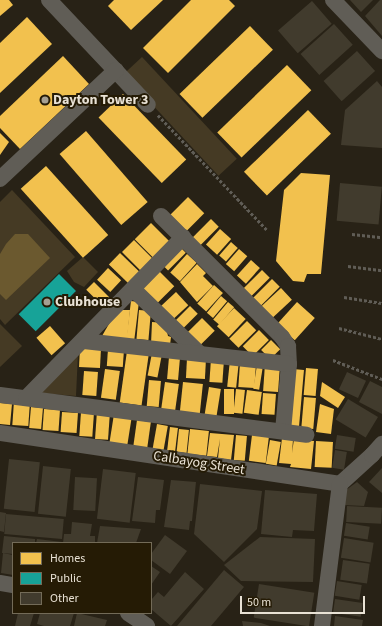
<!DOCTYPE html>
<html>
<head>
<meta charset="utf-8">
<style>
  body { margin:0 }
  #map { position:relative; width:382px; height:626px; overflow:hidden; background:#282216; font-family:"Source Sans 3",sans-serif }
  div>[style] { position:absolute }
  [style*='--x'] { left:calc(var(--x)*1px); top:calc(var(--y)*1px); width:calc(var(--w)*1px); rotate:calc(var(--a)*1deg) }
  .green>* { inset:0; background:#453a24; transform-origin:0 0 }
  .water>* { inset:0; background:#6b592f }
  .homes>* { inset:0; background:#f2c14e; transform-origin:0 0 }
  .public>* { inset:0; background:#17a398; transform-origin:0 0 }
  .building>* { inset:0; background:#413b2d; transform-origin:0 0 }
  .path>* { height:2.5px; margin-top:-1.25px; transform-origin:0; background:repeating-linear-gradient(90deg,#605d56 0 3px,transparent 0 5px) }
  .minor>* { height:16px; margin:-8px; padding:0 8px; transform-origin:8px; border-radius:8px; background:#605d56 }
  .dots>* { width:11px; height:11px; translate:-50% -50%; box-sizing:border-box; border:2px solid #251b05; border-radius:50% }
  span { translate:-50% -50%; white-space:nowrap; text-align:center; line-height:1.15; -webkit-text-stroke:4px #251b05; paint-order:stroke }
  .poi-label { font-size:14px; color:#e9e2d5; font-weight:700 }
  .left { translate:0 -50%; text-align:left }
  .street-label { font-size:14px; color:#e9e2d5 }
  .legend { position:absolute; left:12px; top:542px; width:140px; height:72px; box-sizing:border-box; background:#251b05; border:1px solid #736b58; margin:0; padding:5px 7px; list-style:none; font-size:12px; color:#e9e2d5 }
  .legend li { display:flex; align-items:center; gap:8px; height:20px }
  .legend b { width:20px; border:1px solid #736b58 }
  .scale { position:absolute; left:240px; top:596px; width:125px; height:18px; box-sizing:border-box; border:2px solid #e9e2d5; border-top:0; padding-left:5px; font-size:12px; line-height:14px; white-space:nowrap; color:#e9e2d5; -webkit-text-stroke:3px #251b05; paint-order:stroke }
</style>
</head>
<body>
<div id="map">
  <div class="green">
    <i style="left:142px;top:57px;width:139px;height:25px;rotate:47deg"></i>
    <i style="clip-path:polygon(12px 190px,75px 257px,5px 325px,0 319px,0 202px)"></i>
    <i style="clip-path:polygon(83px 257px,98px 272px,84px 287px,74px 282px,67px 271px)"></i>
    <i style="clip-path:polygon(0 324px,22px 346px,0 367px)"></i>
    <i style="clip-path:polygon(78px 353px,76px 396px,40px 393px)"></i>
  </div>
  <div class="water">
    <i style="clip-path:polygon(15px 234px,28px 234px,50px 258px,6px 300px,0 294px,0 254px,6px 244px)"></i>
  </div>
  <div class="homes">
    <i style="clip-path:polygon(0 0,9px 0,13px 5px,0 16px)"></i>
    <i style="clip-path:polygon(114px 0,163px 0,131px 30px,108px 6px)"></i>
    <i style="clip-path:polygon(191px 0,229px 0,235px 6px,168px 73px,143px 48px)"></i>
    <i style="clip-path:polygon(27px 17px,52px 44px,0 93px,0 43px)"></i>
    <i style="left:250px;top:26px;width:33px;height:98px;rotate:46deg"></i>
    <i style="clip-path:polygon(63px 56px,89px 84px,20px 149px,0 128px,0 116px)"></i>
    <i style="left:287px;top:65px;width:35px;height:97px;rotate:46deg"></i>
    <i style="left:123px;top:94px;width:91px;height:34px;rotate:46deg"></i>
    <i style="left:308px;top:110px;width:33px;height:89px;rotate:46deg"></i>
    <i style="left:86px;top:131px;width:94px;height:35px;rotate:49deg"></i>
    <i style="clip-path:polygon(0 133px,9px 142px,0 155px)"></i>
    <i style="left:46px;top:166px;width:93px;height:34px;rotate:48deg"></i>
    <i style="clip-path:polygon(301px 173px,330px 175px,321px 274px,307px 274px,304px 282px,293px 281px,276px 261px,284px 190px)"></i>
    <i style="left:188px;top:197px;width:23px;height:25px;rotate:45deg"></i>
    <i style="left:211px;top:219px;width:11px;height:26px;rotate:45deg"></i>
    <i style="left:151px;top:223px;width:28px;height:23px;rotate:45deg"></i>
    <i style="left:220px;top:229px;width:15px;height:21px;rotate:42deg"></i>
    <i style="left:134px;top:240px;width:30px;height:17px;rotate:45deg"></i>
    <i style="left:231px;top:242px;width:9px;height:18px;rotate:41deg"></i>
    <i style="left:178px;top:245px;width:11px;height:25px;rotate:45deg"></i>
    <i style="left:239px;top:249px;width:11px;height:20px;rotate:41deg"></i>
    <i style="left:120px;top:253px;width:32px;height:16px;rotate:44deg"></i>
    <i style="left:187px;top:254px;width:13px;height:25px;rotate:42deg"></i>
    <i style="left:251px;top:260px;width:12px;height:21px;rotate:42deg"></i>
    <i style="clip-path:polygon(197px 264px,206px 273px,192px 287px,203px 276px,213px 286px,197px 302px,180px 282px)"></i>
    <i style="left:108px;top:268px;width:18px;height:16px;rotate:43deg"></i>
    <i style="left:158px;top:270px;width:23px;height:27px;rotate:45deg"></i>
    <i style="left:262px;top:270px;width:11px;height:27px;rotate:45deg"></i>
    <i style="left:272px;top:279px;width:11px;height:28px;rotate:45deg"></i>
    <i style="left:94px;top:282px;width:23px;height:11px;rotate:45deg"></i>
    <i style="left:214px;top:285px;width:12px;height:25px;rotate:42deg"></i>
    <i style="left:281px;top:288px;width:16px;height:29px;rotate:47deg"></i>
    <i style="left:176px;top:292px;width:18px;height:23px;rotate:47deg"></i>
    <i style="left:221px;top:296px;width:8px;height:22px;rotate:40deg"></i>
    <i style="left:131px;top:301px;width:8px;height:38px;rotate:7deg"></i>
    <i style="left:228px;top:302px;width:8px;height:23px;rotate:40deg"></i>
    <i style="left:297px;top:302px;width:24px;height:30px;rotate:42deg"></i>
    <i style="left:190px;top:306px;width:11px;height:23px;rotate:45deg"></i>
    <i style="left:234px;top:308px;width:16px;height:25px;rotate:43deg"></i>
    <i style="clip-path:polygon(117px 310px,130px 310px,127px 339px,102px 336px)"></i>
    <i style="left:139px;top:310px;width:12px;height:29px;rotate:5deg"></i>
    <i style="left:202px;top:318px;width:18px;height:21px;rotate:45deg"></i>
    <i style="left:247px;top:321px;width:13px;height:25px;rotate:45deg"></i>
    <i style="clip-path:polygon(152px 322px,165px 323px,168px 336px,171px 337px,170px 345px,151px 344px)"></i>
    <i style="left:50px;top:326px;width:23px;height:18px;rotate:49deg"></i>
    <i style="left:259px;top:330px;width:14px;height:23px;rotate:45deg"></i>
    <i style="left:271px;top:340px;width:13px;height:14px;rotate:45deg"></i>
    <i style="left:80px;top:348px;width:21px;height:19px;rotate:3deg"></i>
    <i style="left:108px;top:349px;width:16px;height:17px;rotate:4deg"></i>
    <i style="left:127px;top:351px;width:22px;height:52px;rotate:8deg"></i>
    <i style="left:152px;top:353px;width:10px;height:23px;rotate:11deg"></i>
    <i style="left:169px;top:357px;width:11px;height:22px;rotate:5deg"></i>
    <i style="left:187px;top:358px;width:19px;height:20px;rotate:3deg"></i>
    <i style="left:211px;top:359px;width:13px;height:23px;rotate:4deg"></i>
    <i style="left:230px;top:360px;width:9px;height:27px;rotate:6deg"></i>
    <i style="left:240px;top:363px;width:16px;height:24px;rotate:4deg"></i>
    <i style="left:265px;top:364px;width:15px;height:27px;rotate:4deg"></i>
    <i style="left:257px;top:365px;width:6px;height:24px;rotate:9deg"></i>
    <i style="left:306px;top:368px;width:12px;height:27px;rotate:5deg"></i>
    <i style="left:105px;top:369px;width:15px;height:29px;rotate:8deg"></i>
    <i style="left:293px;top:369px;width:11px;height:58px;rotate:5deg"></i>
    <i style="left:84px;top:371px;width:14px;height:24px;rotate:4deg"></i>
    <i style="left:149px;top:380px;width:12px;height:26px;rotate:5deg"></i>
    <i style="left:165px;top:382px;width:14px;height:28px;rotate:8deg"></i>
    <i style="left:183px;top:382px;width:20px;height:31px;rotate:6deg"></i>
    <i style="clip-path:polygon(322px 382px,345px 397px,338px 408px,320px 396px)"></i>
    <i style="left:209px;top:387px;width:12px;height:28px;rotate:9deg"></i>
    <i style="left:224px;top:389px;width:10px;height:25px"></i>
    <i style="left:236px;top:389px;width:9px;height:24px;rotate:6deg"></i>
    <i style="left:247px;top:390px;width:15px;height:23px;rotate:8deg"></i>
    <i style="left:263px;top:393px;width:13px;height:21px;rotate:4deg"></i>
    <i style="left:304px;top:397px;width:12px;height:31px;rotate:5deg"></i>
    <i style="left:14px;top:401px;width:16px;height:24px;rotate:4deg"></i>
    <i style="clip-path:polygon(0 403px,12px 404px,10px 425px,0 424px)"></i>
    <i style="clip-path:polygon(320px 404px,334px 409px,331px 434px,316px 432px)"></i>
    <i style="left:31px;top:407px;width:12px;height:21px;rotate:5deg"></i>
    <i style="left:44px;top:409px;width:16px;height:21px;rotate:4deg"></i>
    <i style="left:97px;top:411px;width:13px;height:28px;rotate:4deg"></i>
    <i style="left:62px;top:412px;width:16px;height:20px;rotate:4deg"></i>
    <i style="left:81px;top:412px;width:13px;height:24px;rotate:4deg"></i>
    <i style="left:114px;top:414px;width:18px;height:29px;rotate:9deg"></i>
    <i style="left:137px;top:420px;width:14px;height:26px;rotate:8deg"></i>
    <i style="left:157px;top:424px;width:11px;height:26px;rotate:10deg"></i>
    <i style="left:170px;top:427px;width:8px;height:25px;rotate:7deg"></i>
    <i style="left:179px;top:429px;width:10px;height:23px;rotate:6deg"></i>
    <i style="left:190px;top:429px;width:19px;height:25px;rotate:6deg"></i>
    <i style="clip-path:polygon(210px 433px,234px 435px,231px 460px,218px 458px,220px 439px,217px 457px,207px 456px)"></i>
    <i style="left:236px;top:435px;width:11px;height:25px;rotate:5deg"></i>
    <i style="left:252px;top:435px;width:17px;height:26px;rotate:7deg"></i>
    <i style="clip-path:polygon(282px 438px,293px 440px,292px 453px,294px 439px,314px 441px,311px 469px,290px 467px,291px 464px,279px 463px)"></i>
    <i style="left:270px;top:440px;width:11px;height:24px;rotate:10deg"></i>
    <i style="left:316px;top:441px;width:17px;height:26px;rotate:3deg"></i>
  </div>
  <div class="public">
    <i style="left:59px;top:274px;width:24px;height:57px;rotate:45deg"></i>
  </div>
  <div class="building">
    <i style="clip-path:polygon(350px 0,373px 0,361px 12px)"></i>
    <i style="clip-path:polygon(380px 0,382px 0,382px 36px,365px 16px)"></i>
    <i style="left:312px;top:1px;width:30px;height:45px;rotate:49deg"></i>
    <i style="left:334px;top:24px;width:28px;height:45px;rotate:48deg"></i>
    <i style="left:357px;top:51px;width:27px;height:45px;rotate:48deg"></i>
    <i style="clip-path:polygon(377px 81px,382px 87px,382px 148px,341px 145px,345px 110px)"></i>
    <i style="left:340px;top:183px;width:42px;height:38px;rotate:5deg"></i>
    <i style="left:347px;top:372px;width:21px;height:19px;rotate:25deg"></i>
    <i style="clip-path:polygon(370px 381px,382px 387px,382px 414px,359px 402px)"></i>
    <i style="left:348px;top:399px;width:35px;height:24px;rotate:31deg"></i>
    <i style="left:337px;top:435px;width:19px;height:14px;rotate:9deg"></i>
    <i style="left:335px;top:450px;width:12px;height:18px;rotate:9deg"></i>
    <i style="left:9px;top:459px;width:31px;height:50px;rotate:6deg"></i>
    <i style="left:43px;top:466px;width:28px;height:48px;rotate:6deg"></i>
    <i style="clip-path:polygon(382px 468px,382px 493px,369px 482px)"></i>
    <i style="left:103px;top:469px;width:33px;height:50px;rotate:7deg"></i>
    <i style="left:75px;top:477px;width:22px;height:33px;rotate:3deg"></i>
    <i style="clip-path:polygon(138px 477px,164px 480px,160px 510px,156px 510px,155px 523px,132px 521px)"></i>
    <i style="clip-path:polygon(171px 480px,196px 482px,192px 521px,190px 521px,189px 530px,164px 527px)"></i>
    <i style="clip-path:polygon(357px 482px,368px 492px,364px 506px,343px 505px,346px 490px)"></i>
    <i style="clip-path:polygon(200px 484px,262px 491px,257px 529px,224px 562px,194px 534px)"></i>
    <i style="clip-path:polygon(265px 490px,317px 494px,314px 531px,293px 530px,292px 537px,261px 534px)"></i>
    <i style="left:347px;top:506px;width:35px;height:16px;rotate:3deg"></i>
    <i style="clip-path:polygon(0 512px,6px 513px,4px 532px,0 531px)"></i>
    <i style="left:6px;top:514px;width:58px;height:20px;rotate:5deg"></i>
    <i style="clip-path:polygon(72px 522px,92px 524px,90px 536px,95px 536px,95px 543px,63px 543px,64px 534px,71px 534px)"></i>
    <i style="left:346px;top:523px;width:24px;height:13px;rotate:9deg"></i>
    <i style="clip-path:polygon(100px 526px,141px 529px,136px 543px,97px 543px)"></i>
    <i style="clip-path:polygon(165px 535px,187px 551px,170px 574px,151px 560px,151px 554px)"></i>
    <i style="clip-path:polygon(4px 536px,35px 539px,35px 543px,13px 543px,13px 554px,2px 553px)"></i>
    <i style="clip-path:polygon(260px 537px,315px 539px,313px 582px,241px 581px,224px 565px)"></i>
    <i style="left:344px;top:538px;width:30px;height:20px;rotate:9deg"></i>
    <i style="clip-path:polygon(37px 539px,62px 542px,62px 543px,36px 543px)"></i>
    <i style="clip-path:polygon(3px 553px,13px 555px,13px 575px,1px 573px)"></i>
    <i style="left:343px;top:560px;width:27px;height:20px;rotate:8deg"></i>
    <i style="clip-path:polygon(151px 566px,160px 572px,151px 585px)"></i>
    <i style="clip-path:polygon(224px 570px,244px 587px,211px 626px,177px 626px)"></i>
    <i style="clip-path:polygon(185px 572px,204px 589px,171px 626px,151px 609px,151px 600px,158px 592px,164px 597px)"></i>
    <i style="left:337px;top:581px;width:25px;height:15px;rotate:9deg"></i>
    <i style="left:259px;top:584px;width:56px;height:34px;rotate:9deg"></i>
    <i style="left:335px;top:599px;width:28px;height:14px;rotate:8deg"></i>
    <i style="clip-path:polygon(18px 613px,34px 613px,30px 626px,15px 626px)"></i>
    <i style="clip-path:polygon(40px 613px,74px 613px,70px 626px,44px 626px,37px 624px)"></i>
    <i style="clip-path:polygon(77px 613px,107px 620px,105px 626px,74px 626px)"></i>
    <i style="clip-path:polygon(335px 616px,363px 620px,362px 626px,334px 626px)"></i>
    <i style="clip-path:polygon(242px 621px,261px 623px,270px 626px,243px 626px)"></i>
  </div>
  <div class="path">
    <i style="--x:158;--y:115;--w:158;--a:46.5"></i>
    <i style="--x:352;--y:234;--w:30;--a:6"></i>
    <i style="--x:348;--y:266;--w:34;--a:7"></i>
    <i style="--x:344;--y:297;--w:38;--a:9"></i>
    <i style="--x:339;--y:328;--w:44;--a:14.3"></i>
    <i style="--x:333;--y:360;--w:53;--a:21.2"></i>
  </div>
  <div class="minor">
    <i style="--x:49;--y:0;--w:144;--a:46.7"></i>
    <i style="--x:333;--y:0;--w:71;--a:46.1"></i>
    <i style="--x:0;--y:179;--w:159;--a:-43.2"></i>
    <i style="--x:161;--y:216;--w:171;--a:45"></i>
    <i style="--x:282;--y:337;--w:11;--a:56"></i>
    <i style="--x:288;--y:346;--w:18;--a:87"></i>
    <i style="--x:289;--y:364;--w:67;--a:95.1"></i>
    <i style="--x:133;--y:289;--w:92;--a:44.1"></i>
    <i style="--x:84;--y:341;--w:206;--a:6.4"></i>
    <i style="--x:0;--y:395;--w:309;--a:7.4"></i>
    <i style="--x:26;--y:398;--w:225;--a:-45.7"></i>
    <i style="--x:0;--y:433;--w:344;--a:8.5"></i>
    <i style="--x:340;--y:484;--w:43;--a:-42.2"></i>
    <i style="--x:372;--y:455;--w:15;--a:-48"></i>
    <i style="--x:0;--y:583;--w:13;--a:9"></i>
    <i style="--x:128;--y:613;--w:23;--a:34"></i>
    <i style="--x:322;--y:626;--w:143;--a:-82.8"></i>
  </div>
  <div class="dots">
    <i style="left:45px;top:100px;background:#a59f92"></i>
    <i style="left:47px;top:302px;background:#a59f92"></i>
  </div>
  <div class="poi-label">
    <span class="left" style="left:53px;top:100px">Dayton Tower 3</span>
    <span class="left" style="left:55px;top:302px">Clubhouse</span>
  </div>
  <div class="street-label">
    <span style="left:199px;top:463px;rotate:9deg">Calbayog Street</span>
  </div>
  <ul class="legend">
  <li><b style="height:11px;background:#f2c14e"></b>Homes</li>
  <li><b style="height:11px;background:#17a398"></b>Public</li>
  <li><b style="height:11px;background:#413b2d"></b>Other</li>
  </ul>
  <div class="scale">50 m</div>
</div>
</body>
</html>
